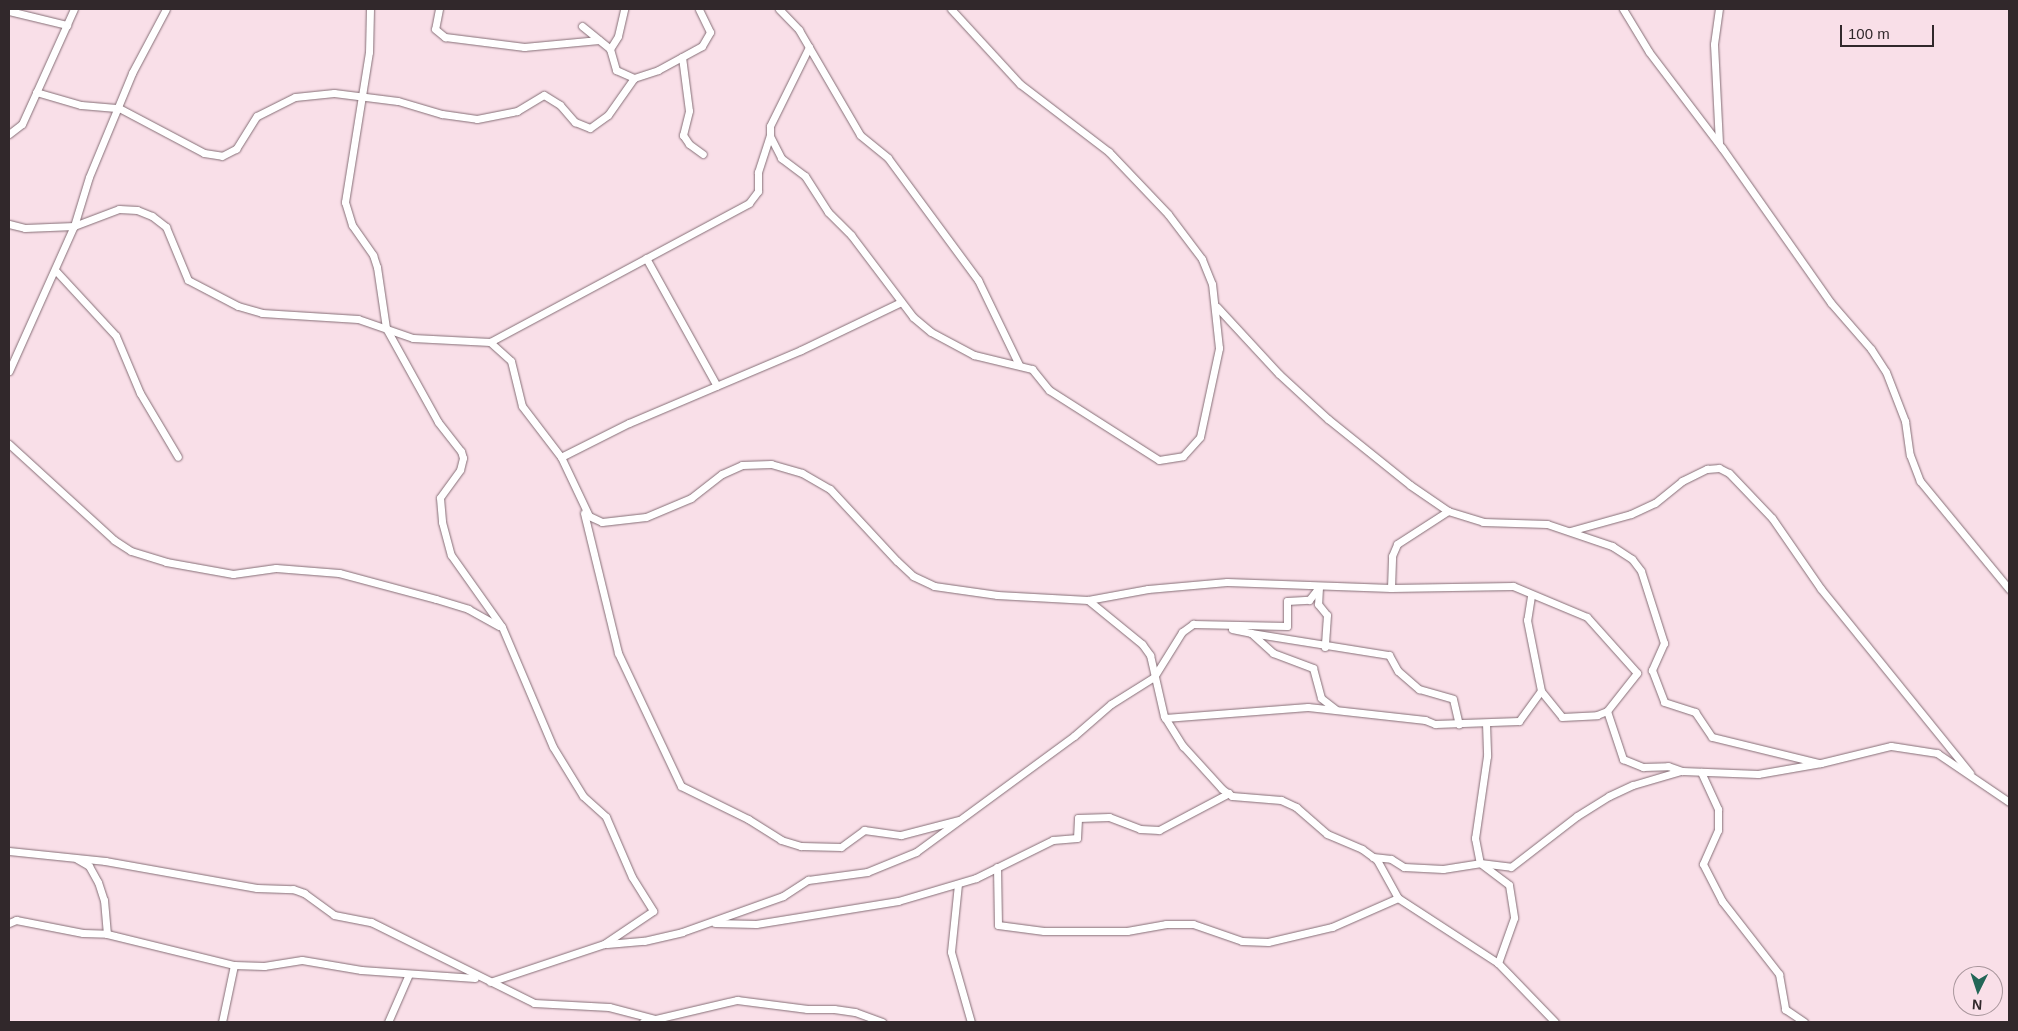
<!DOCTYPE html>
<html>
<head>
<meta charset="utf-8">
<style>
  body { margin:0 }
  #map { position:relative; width:2018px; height:1031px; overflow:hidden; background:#f9dfe8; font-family:Arial,sans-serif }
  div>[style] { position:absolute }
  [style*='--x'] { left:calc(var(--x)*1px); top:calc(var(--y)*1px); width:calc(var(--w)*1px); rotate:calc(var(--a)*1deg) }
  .roads { filter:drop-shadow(0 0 1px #856e76) drop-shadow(0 0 1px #856e76) }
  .minor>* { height:7px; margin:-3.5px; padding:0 3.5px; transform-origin:3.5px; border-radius:3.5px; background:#fff }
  span { translate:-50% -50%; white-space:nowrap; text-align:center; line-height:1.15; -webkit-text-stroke:5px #f9dfe8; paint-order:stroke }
  .frame { position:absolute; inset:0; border:10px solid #31282b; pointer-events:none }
  .north { position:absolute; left:1953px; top:966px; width:50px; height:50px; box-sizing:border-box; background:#f9dfe8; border:1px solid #a9969c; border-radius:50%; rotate:184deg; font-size:14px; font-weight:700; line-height:20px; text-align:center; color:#31282b }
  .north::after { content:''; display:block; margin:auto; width:18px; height:22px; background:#236657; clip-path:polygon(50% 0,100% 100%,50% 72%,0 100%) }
  .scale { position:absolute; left:1840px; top:25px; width:94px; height:22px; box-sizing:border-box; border:2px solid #31282b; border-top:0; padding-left:6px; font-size:15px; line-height:18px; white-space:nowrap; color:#31282b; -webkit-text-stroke:4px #f9dfe8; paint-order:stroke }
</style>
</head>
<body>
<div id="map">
  <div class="roads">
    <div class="minor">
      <i style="--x:370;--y:9;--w:43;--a:91.3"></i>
      <i style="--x:369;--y:52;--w:152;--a:99.1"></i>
      <i style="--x:345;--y:202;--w:24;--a:73"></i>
      <i style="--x:352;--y:225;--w:37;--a:55"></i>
      <i style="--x:373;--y:255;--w:13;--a:72"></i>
      <i style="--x:377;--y:267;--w:62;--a:81.6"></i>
      <i style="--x:386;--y:328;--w:107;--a:61"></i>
      <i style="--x:438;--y:422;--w:37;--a:52"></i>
      <i style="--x:461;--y:451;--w:7;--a:74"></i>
      <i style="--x:463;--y:458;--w:12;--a:104"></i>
      <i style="--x:460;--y:470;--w:34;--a:126"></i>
      <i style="--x:440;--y:498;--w:24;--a:85"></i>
      <i style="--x:442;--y:522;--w:34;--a:75"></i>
      <i style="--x:451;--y:555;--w:88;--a:54.7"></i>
      <i style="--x:502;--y:627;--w:130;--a:67"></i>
      <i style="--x:553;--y:747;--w:57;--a:58.5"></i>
      <i style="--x:583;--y:796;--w:31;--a:42"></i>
      <i style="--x:606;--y:817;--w:65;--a:66.6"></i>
      <i style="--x:632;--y:877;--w:40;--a:58"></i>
      <i style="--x:653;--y:911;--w:59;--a:146"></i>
      <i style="--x:604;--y:944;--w:120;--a:161.6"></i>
      <i style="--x:439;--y:9;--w:20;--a:101"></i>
      <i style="--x:435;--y:29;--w:13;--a:39"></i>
      <i style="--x:445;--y:37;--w:80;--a:7.2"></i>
      <i style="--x:524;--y:47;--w:75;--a:-5.3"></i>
      <i style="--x:779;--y:9;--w:29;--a:46"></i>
      <i style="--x:799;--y:30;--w:121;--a:59.8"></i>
      <i style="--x:860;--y:135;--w:36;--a:39"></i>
      <i style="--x:888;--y:158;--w:152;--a:53.6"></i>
      <i style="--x:978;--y:280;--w:94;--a:64.2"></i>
      <i style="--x:1623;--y:9;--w:50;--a:58.8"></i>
      <i style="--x:1649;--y:52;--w:121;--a:52.8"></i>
      <i style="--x:1722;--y:148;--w:189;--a:54.9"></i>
      <i style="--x:1831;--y:303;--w:61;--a:49"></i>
      <i style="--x:1871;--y:349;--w:27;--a:57"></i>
      <i style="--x:1886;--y:372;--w:53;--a:68.8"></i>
      <i style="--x:1905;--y:421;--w:34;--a:82"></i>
      <i style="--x:1910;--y:455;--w:28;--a:69"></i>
      <i style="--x:1920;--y:481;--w:140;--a:50.5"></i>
      <i style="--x:9;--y:11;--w:60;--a:13.6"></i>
      <i style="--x:582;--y:26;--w:36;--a:39"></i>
      <i style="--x:610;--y:49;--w:22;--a:74"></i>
      <i style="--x:616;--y:70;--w:20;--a:24"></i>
      <i style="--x:634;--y:78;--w:25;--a:-18"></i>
      <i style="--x:658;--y:70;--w:50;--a:-28.6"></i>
      <i style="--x:702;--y:46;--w:16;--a:-60"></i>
      <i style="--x:710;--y:32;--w:25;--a:-116"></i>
      <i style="--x:809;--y:47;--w:88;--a:116.3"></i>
      <i style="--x:770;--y:126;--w:10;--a:90"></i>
      <i style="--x:770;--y:136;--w:25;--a:63"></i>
      <i style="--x:781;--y:158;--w:30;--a:37"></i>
      <i style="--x:805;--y:176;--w:43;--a:57.4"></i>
      <i style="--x:828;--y:212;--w:33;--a:45"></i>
      <i style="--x:851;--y:235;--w:103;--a:52.9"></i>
      <i style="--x:913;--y:317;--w:23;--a:40"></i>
      <i style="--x:931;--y:332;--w:49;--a:28.1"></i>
      <i style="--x:974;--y:355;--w:60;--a:13.6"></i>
      <i style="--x:1032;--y:369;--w:27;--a:51"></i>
      <i style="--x:1049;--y:390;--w:130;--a:32.5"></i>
      <i style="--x:1159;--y:460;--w:24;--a:-9"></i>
      <i style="--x:1183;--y:456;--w:25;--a:-48"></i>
      <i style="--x:1200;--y:437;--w:91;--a:-77.9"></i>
      <i style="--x:1219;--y:348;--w:64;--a:-96.2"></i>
      <i style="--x:1212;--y:284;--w:27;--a:-112"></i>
      <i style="--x:1202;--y:259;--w:56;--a:-127.1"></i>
      <i style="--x:1168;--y:214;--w:86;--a:-133.6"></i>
      <i style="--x:1109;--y:152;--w:112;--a:-142.6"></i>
      <i style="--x:1020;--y:84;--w:102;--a:-132.6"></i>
      <i style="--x:610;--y:49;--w:15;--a:-58"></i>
      <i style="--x:618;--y:36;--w:28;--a:-77"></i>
      <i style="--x:682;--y:57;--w:54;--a:82.6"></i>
      <i style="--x:689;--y:111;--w:25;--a:104"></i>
      <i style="--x:683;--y:135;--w:11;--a:56"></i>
      <i style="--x:689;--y:144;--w:17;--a:36"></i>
      <i style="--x:36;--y:92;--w:47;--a:16.1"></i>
      <i style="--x:81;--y:105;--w:38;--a:5"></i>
      <i style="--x:119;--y:108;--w:96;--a:27.9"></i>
      <i style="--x:204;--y:153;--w:18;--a:9"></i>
      <i style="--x:222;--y:156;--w:16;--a:-27"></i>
      <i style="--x:236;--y:149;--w:39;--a:-58"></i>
      <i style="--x:257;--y:116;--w:42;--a:-26.6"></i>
      <i style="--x:295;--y:97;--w:39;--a:-6"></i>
      <i style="--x:334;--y:93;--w:64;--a:7.1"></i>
      <i style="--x:398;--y:101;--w:46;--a:16.5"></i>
      <i style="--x:442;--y:114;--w:35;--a:8"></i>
      <i style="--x:477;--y:119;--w:41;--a:-11.3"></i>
      <i style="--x:517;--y:111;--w:31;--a:-31"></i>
      <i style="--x:544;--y:95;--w:19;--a:32"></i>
      <i style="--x:560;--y:105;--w:23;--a:49"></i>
      <i style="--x:575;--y:122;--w:16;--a:22"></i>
      <i style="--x:590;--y:128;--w:22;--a:-36"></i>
      <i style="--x:608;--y:115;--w:45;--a:-54.9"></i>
      <i style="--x:9;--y:134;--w:16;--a:-38"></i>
      <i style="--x:22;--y:124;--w:126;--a:-65.7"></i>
      <i style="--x:1719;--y:143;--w:99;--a:-92.9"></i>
      <i style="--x:1714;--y:44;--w:35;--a:-82"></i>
      <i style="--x:9;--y:224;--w:16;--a:14"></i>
      <i style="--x:25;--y:228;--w:49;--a:-2.3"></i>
      <i style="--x:74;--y:226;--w:48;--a:-20.7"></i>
      <i style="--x:119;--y:209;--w:18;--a:3"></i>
      <i style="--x:137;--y:210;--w:16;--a:22"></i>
      <i style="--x:152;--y:216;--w:18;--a:38"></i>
      <i style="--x:166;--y:227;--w:57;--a:67.5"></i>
      <i style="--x:188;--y:280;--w:56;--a:27.5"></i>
      <i style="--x:238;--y:306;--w:25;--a:16"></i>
      <i style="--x:262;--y:313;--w:96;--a:3.6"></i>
      <i style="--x:358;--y:319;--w:58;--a:19.1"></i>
      <i style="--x:413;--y:338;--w:77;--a:3"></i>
      <i style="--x:490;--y:342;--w:28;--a:42"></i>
      <i style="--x:511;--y:361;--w:46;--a:76.3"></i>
      <i style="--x:522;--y:406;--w:64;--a:52.6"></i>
      <i style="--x:561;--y:457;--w:65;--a:64.6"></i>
      <i style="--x:589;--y:516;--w:14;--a:25"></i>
      <i style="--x:602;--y:522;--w:44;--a:-6.5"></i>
      <i style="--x:646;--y:517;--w:49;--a:-22.9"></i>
      <i style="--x:691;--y:498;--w:39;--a:-38"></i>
      <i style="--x:722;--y:474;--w:22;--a:-24"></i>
      <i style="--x:742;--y:465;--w:29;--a:-2"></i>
      <i style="--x:771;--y:464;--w:32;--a:16"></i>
      <i style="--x:802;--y:473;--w:32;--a:30"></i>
      <i style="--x:830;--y:489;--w:98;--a:47.1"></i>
      <i style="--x:897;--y:561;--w:22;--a:43"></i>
      <i style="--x:913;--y:576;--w:23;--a:25"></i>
      <i style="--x:934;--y:586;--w:64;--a:8.1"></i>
      <i style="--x:997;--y:595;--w:91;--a:3.1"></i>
      <i style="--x:1088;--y:600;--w:61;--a:-10.4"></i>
      <i style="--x:1148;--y:589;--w:79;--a:-5.1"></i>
      <i style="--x:1227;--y:582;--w:164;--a:2.1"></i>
      <i style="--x:1391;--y:588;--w:32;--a:-88"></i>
      <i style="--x:1392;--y:556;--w:13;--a:-67"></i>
      <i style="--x:1397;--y:544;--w:61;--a:-32.9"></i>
      <i style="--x:646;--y:258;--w:146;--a:61"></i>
      <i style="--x:56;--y:271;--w:88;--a:47.3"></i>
      <i style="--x:116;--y:336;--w:62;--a:67.2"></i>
      <i style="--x:140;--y:393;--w:74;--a:59.3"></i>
      <i style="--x:1217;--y:307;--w:91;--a:47.2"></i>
      <i style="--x:1279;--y:374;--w:67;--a:42.6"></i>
      <i style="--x:1328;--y:419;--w:105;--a:38.8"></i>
      <i style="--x:1410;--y:485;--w:46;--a:34.4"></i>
      <i style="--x:1448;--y:511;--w:37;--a:17"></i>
      <i style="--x:1483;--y:522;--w:64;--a:1.8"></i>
      <i style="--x:1547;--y:524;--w:69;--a:18.7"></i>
      <i style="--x:1612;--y:546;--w:24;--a:33"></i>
      <i style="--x:1632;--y:559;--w:15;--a:53"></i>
      <i style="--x:1641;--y:571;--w:76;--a:72.3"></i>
      <i style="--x:1664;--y:643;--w:30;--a:114"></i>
      <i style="--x:1652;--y:670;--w:34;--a:69"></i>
      <i style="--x:1664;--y:702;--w:33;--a:18"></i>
      <i style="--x:1695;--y:712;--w:30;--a:56"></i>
      <i style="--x:1712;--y:737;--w:110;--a:13.7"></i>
      <i style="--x:490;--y:342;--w:294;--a:-28.2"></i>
      <i style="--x:749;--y:203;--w:15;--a:-53"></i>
      <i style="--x:758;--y:191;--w:19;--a:-90"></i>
      <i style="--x:758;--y:172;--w:38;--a:-72"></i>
      <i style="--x:9;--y:371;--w:159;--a:-65.9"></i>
      <i style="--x:74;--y:226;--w:51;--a:-73"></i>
      <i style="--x:89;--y:177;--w:113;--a:-67.5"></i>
      <i style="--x:132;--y:73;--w:72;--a:-62"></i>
      <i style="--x:9;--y:444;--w:142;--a:42.4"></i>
      <i style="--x:114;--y:540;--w:20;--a:33"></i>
      <i style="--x:131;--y:551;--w:37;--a:17"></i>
      <i style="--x:166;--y:562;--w:68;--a:10.2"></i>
      <i style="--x:233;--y:574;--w:43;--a:-7.9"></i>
      <i style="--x:276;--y:568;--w:63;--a:4.5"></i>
      <i style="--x:339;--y:573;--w:100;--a:15"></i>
      <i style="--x:436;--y:599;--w:34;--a:17"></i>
      <i style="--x:468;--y:609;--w:35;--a:29"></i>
      <i style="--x:561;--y:457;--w:76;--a:-26.6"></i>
      <i style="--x:629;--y:423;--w:187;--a:-23"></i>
      <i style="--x:801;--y:350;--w:111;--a:-25.6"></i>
      <i style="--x:584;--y:513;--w:144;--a:76.3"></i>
      <i style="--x:618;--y:653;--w:147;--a:64.7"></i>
      <i style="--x:681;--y:786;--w:75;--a:26.2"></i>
      <i style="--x:748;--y:819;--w:39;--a:32"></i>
      <i style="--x:781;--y:840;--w:21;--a:17"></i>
      <i style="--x:801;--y:846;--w:40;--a:1.4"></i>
      <i style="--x:841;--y:847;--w:29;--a:-36"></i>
      <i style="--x:864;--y:830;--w:37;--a:8"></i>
      <i style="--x:901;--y:835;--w:59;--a:-14.7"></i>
      <i style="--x:1570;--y:531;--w:63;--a:-15.6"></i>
      <i style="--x:1631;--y:514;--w:26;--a:-25"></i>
      <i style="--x:1655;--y:503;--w:35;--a:-39"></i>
      <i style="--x:1682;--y:481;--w:28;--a:-26"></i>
      <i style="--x:1707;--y:469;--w:12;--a:-5"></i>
      <i style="--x:1719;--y:468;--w:11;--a:27"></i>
      <i style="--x:1729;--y:473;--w:62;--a:46.3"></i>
      <i style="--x:1772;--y:518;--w:86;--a:55.4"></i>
      <i style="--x:1821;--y:589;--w:237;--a:51"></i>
      <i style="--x:1391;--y:588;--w:122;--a:-0.9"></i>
      <i style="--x:1513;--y:586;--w:80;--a:22.7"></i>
      <i style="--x:1587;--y:617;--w:75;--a:48.2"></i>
      <i style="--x:1637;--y:673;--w:48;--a:128.3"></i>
      <i style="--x:1531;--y:596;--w:24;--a:99"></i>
      <i style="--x:1527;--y:620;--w:72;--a:78.8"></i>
      <i style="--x:1088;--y:600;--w:70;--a:39.2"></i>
      <i style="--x:1142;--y:644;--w:14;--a:54"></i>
      <i style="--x:1150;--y:655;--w:63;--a:77.1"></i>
      <i style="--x:1164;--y:716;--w:36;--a:58"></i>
      <i style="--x:1183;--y:746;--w:58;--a:47.8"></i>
      <i style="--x:1222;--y:789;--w:12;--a:35"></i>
      <i style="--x:1232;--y:796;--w:49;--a:4.7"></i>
      <i style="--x:1281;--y:800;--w:17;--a:25"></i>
      <i style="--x:1296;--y:807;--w:41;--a:41.1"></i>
      <i style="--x:1327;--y:834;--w:38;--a:23"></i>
      <i style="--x:1362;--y:849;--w:19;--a:36"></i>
      <i style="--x:1377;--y:860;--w:43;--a:61.1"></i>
      <i style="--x:1398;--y:898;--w:119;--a:33"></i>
      <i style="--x:1498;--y:963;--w:82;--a:46"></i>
      <i style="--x:1232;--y:629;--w:19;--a:12"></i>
      <i style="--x:1251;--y:633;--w:30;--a:42"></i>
      <i style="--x:1273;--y:653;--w:43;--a:20.6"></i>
      <i style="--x:1313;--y:668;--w:31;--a:75"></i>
      <i style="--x:1321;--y:698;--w:18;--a:38"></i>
      <i style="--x:1251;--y:633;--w:140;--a:9.1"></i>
      <i style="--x:1389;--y:655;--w:18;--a:61"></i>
      <i style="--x:1398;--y:671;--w:28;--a:41"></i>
      <i style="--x:1419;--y:689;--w:35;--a:16"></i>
      <i style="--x:1453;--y:699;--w:26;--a:77"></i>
      <i style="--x:1165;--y:718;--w:143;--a:-4.4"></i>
      <i style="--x:1308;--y:707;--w:118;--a:6.3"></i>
      <i style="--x:1425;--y:720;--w:11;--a:22"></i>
      <i style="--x:1435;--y:724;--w:84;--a:-2"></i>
      <i style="--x:1519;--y:721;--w:37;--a:-54"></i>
      <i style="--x:1541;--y:691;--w:33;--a:51"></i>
      <i style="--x:1562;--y:717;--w:35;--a:-3"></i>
      <i style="--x:1597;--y:715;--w:11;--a:-22"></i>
      <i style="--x:1607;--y:711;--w:51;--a:71.6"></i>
      <i style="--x:1623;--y:759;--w:22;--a:22"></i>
      <i style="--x:1643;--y:767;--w:25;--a:-2"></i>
      <i style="--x:1668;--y:766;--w:15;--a:20"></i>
      <i style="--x:1682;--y:771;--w:76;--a:2.3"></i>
      <i style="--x:1758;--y:774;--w:64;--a:-9.9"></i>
      <i style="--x:1821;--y:763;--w:72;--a:-13.7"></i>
      <i style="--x:1891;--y:746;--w:47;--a:8.7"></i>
      <i style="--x:1937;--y:753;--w:87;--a:34.2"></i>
      <i style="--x:1486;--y:723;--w:33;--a:88"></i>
      <i style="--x:1487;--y:756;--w:83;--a:98.3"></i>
      <i style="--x:1475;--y:838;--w:25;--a:79"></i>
      <i style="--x:1480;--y:863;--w:36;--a:37"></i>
      <i style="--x:1509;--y:885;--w:33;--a:81"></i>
      <i style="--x:1514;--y:918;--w:48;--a:109.6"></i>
      <i style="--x:1701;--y:772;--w:41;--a:65.3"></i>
      <i style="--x:1718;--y:809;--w:21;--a:90"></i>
      <i style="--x:1718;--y:830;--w:37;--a:114"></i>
      <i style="--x:1703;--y:864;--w:42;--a:62.8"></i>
      <i style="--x:1722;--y:901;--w:93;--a:52"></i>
      <i style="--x:1779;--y:974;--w:36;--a:80"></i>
      <i style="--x:1785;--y:1009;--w:23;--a:34"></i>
      <i style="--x:9;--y:851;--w:97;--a:5.9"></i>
      <i style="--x:105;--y:861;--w:154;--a:10.1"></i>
      <i style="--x:257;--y:888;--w:36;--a:2"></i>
      <i style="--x:293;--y:889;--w:12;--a:20"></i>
      <i style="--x:304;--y:893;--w:37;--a:36"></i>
      <i style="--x:334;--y:915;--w:38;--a:11"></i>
      <i style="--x:371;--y:922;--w:182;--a:26.4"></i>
      <i style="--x:534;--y:1003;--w:75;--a:3.1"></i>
      <i style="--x:609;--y:1007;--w:48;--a:14.6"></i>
      <i style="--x:1373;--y:857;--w:18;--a:6"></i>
      <i style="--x:1391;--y:859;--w:15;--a:32"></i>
      <i style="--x:1404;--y:867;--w:39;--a:3"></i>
      <i style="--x:1443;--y:869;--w:37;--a:-9"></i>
      <i style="--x:1480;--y:863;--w:31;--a:7"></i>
      <i style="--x:1511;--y:867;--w:83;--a:-37.7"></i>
      <i style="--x:1577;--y:816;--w:38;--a:-32"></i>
      <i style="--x:1609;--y:796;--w:26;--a:-25"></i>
      <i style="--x:1633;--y:785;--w:50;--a:-16.3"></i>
      <i style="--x:77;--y:859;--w:14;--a:30"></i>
      <i style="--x:89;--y:866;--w:18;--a:61"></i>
      <i style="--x:98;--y:882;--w:19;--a:72"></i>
      <i style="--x:104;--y:900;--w:34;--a:85"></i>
      <i style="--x:997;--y:867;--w:58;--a:89"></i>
      <i style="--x:998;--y:925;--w:46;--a:7.4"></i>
      <i style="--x:1044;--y:931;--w:83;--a:0"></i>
      <i style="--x:1127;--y:931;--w:40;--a:-10"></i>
      <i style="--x:1166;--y:924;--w:27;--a:0"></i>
      <i style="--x:1193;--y:924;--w:52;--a:19.1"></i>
      <i style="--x:1242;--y:941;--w:26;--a:2"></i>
      <i style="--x:1268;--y:942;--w:66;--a:-13.2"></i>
      <i style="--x:1332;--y:927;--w:72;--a:-23.7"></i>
      <i style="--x:958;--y:884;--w:68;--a:95.9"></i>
      <i style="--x:951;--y:952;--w:73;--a:74.1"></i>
      <i style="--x:9;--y:923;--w:8;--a:-23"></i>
      <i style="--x:16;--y:920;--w:68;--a:11"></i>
      <i style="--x:83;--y:933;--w:24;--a:2"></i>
      <i style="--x:107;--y:934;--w:131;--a:13.7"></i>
      <i style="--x:234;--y:965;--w:30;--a:2"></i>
      <i style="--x:264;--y:966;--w:38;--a:-9"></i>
      <i style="--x:302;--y:960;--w:60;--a:9.6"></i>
      <i style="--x:361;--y:970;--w:114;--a:4"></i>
      <i style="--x:715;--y:923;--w:41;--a:1.4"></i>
      <i style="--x:756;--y:924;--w:144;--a:-9.2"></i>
      <i style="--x:898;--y:901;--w:81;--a:-16.4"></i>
      <i style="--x:976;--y:878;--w:86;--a:-26.3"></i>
      <i style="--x:1053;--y:840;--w:24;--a:-5"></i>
      <i style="--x:1077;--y:838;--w:20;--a:-87"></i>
      <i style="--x:1078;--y:818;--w:31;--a:-2"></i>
      <i style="--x:1109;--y:817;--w:33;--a:21"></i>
      <i style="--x:1140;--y:829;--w:19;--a:3"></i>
      <i style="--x:1159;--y:830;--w:79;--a:-27.9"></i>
      <i style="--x:607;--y:944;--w:37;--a:-5"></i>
      <i style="--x:644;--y:941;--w:39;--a:-13"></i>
      <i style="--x:682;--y:932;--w:107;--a:-19.6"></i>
      <i style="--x:783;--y:896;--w:30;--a:-33"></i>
      <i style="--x:808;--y:880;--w:60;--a:-7.7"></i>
      <i style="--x:867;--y:872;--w:53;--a:-22.2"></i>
      <i style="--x:916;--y:852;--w:196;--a:-36.3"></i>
      <i style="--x:1074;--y:736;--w:49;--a:-40.9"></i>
      <i style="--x:1111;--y:704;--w:51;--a:-32.1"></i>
      <i style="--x:1154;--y:677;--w:53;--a:-58.1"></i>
      <i style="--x:1182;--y:632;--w:14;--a:-36"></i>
      <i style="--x:1193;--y:624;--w:94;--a:1.2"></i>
      <i style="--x:1287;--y:626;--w:25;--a:-90"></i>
      <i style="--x:1287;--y:601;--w:22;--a:-3"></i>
      <i style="--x:1309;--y:600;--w:16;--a:-52"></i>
      <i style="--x:1319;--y:587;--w:17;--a:93"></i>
      <i style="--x:1318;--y:604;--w:14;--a:51"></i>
      <i style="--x:1327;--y:615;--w:32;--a:94"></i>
      <i style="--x:222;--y:1022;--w:58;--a:-78.1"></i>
      <i style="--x:388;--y:1022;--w:52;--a:-66.4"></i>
      <i style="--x:643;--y:1022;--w:97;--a:-13.2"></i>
      <i style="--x:737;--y:1000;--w:71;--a:7.3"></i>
      <i style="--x:807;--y:1009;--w:27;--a:0"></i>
      <i style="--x:834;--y:1009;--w:21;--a:8"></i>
      <i style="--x:855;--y:1012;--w:29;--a:20"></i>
    </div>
  </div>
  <div class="frame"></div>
  <div class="north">N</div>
  <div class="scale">100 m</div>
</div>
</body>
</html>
